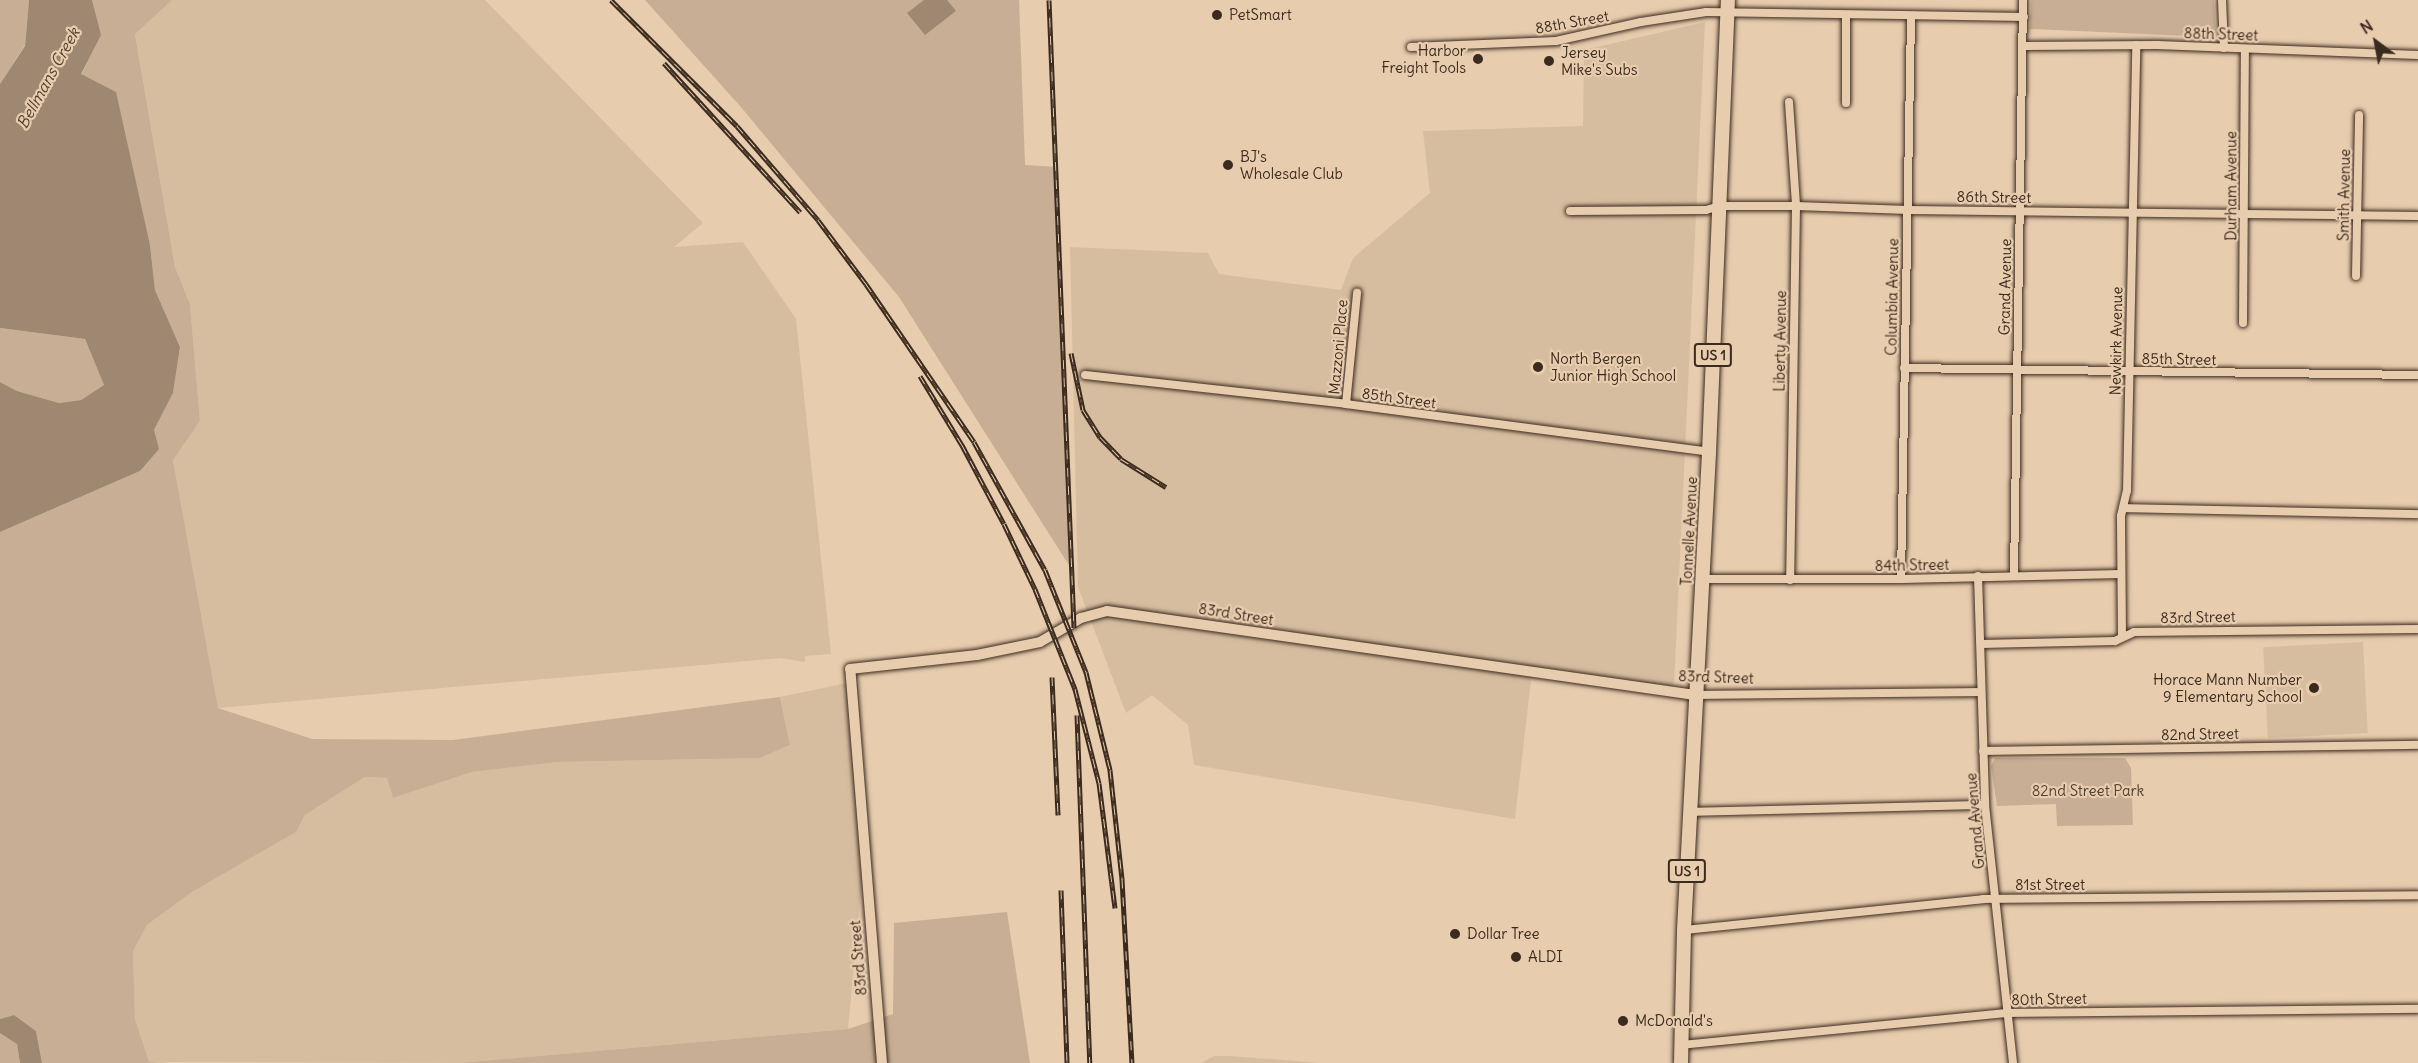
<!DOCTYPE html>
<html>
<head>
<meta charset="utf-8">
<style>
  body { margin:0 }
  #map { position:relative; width:2418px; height:1063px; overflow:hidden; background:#e7ccae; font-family:Delius,sans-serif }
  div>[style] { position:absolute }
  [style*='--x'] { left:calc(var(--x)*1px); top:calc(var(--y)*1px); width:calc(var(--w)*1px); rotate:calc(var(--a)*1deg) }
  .built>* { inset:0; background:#d7bda0; transform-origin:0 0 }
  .green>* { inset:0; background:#c8ae94 }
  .water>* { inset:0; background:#9e8872 }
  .roads { filter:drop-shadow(0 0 2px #3b2a1e) drop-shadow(0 0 2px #3b2a1e) }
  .minor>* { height:8px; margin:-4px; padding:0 4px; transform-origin:4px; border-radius:4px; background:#e7ccae }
  .tertiary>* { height:10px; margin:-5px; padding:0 5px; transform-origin:5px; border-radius:5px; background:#e7ccae }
  .primary>* { height:14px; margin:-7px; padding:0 7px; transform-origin:7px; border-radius:7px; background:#e7ccae }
  .rail>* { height:5px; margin-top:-2.5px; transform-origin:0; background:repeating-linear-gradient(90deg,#e7ccae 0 9px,#3b2a1e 0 18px); box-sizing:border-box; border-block:2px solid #3b2a1e }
  .dots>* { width:16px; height:16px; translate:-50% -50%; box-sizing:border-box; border:3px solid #e7ccae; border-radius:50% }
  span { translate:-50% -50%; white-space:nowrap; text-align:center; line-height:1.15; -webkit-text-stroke:4.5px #e7ccae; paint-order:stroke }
  .shield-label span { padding:2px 4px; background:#e7ccae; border:2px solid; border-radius:4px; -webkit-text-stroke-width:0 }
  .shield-label { font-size:14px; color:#3b2a1e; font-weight:700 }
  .poi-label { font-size:15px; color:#3b2a1e }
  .left { translate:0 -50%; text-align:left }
  .right { translate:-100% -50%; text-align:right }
  .street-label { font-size:15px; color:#3b2a1e }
  .park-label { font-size:15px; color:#503e30 }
  .water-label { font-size:16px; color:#4f3d2f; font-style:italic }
  .north { position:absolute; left:2346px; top:12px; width:60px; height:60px; -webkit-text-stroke:4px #e7ccae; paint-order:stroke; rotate:328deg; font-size:16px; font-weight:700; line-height:24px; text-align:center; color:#3b2a1e }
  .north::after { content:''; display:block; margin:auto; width:21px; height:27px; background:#3b2a1e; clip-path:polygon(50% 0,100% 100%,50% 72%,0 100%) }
</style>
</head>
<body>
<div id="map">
  <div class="built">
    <i style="clip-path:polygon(172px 0,485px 0,703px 223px,674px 247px,743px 242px,796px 319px,831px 654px,805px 656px,805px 662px,781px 658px,218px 708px,173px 460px,200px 421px,190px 304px,175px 267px,135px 33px)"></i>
    <i style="clip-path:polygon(1705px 22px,1674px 686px,1532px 671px,1515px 819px,1194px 765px,1188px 725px,1152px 695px,1126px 713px,1078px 587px,1070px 247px,1208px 253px,1219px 274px,1341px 290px,1353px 258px,1430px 193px,1423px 131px,1583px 126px,1584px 50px)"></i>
    <i style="left:2363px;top:642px;width:91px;height:100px;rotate:87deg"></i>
    <i style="clip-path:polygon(847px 683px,865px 848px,848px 1029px,459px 1063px,149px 1062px,135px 1019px,133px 951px,147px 925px,192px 892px,296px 832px,305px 815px,365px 777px,387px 778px,393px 798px,472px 772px,558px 762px,760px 758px,790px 745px,780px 697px)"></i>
    <i style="clip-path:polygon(1214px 1056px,1229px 1056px,1321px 1063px,1201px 1063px)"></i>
  </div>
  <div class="green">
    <i style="clip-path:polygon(0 0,29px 0,25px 45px,0 84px)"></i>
    <i style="clip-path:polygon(92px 0,172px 0,135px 34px,175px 267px,190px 304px,200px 421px,173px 460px,218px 708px,312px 739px,453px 740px,780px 697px,790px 745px,760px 758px,558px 762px,472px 772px,393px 798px,387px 778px,365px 777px,305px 815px,296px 832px,192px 892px,147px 925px,133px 951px,135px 1019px,149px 1062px,170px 1063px,42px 1063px,36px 1031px,14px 1015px,0 1019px,0 532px,140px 471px,154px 430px,173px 393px,180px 347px,155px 290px,150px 245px,81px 75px,100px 35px)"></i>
    <i style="clip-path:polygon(645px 0,1019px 0,1025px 165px,1058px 167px,1072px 570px,899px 297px,740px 106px)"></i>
    <i style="clip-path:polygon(2031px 0,2214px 0,2216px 34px,2213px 37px,2030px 29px)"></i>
    <i style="clip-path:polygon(0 328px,85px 339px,104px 385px,81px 400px,59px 403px,17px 391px,0 382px)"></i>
    <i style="clip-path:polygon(1995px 758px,2125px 758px,2131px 768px,2133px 825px,2057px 826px,2056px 804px,1997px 806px,1991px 766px)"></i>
    <i style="clip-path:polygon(1007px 912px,1030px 1063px,459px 1063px,848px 1029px,893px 1014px,894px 923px)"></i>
    <i style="clip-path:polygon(2px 1032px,17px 1044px,20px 1063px,0 1063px,0 1033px)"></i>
  </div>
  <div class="water">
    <i style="clip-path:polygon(29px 0,92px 0,101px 35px,81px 74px,116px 92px,150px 245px,155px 290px,180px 347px,173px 393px,154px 430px,159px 449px,140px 471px,0 532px,0 382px,17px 391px,59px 403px,81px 400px,104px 385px,85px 339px,0 328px,0 84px,25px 46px)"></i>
    <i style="clip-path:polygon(924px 0,947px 0,956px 11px,925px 35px,907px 13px)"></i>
    <i style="clip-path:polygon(14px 1015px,36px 1031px,42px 1063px,20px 1063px,17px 1044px,0 1033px,0 1019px)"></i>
  </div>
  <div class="roads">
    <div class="minor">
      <i style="--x:2222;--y:0;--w:48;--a:87.6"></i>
      <i style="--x:2023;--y:46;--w:134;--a:-0.4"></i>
      <i style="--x:2157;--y:45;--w:261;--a:2.2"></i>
      <i style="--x:1411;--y:47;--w:145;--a:-2.4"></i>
      <i style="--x:1556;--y:41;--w:87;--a:-12.6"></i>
      <i style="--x:1641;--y:22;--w:66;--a:-8.7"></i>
      <i style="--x:1706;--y:12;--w:318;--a:0.9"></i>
      <i style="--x:1789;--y:102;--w:104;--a:86.1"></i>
      <i style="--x:1796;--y:206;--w:374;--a:90.9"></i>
      <i style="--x:1846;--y:103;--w:88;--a:-90"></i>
      <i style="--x:1570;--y:211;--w:136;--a:-0.4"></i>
      <i style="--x:1706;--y:210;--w:15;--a:-16"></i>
      <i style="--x:1720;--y:206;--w:76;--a:0"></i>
      <i style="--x:1796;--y:206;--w:112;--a:2"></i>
      <i style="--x:1908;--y:210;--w:510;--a:0.67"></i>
      <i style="--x:2356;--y:276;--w:161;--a:-88.9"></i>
      <i style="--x:2243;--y:323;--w:274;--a:-89.6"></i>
      <i style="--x:1904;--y:368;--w:514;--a:0.78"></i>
      <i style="--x:1085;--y:375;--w:263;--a:6.3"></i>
      <i style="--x:1346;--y:404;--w:366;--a:7.5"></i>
      <i style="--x:1346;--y:404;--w:112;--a:-84.3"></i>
      <i style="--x:2123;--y:508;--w:295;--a:1.2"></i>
      <i style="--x:2014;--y:575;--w:575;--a:-89.1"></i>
      <i style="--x:1978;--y:576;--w:229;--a:88.2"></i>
      <i style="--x:1985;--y:805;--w:260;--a:83.8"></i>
      <i style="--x:1703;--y:579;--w:198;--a:0"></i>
      <i style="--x:1901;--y:579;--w:220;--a:-1.3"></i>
      <i style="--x:1901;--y:579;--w:563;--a:-88.98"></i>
      <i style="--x:2122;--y:636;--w:120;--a:-90.5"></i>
      <i style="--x:2121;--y:516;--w:26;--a:-77"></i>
      <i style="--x:2127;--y:491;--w:446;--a:-88.8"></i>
      <i style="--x:1981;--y:644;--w:134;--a:-1.3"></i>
      <i style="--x:2115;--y:641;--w:21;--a:-25"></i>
      <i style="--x:2134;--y:632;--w:284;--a:-0.6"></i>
      <i style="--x:1695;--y:695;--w:286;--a:-0.6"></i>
      <i style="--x:1983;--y:751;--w:435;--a:-0.8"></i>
      <i style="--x:1690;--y:812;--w:295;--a:-1.4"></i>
      <i style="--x:1684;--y:930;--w:301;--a:-5.9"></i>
      <i style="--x:1983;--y:899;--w:435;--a:-0.5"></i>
      <i style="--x:1681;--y:1045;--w:328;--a:-5.6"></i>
      <i style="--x:2007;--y:1013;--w:411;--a:-0.6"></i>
    </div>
    <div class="tertiary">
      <i style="--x:882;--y:1063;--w:395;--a:-94.6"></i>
      <i style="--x:850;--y:669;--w:128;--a:-6.3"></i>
      <i style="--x:977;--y:655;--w:64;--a:-11.7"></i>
      <i style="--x:1040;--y:642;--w:48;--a:-30.3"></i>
      <i style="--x:1081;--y:618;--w:27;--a:-15"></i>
      <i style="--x:1107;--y:611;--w:594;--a:8.13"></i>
    </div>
    <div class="primary">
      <i style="--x:1681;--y:1063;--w:133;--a:-88.7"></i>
      <i style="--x:1684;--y:930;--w:479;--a:-87"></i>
      <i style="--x:1709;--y:452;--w:452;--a:-87.6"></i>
    </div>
  </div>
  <div class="rail">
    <i style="--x:611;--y:0;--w:178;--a:45"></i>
    <i style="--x:737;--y:126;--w:124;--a:49.2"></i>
    <i style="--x:818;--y:220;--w:80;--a:53.1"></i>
    <i style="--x:866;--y:284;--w:191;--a:55.6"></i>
    <i style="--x:974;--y:442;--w:146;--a:61"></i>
    <i style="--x:1045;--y:570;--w:110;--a:68.1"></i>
    <i style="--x:1086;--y:672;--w:101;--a:76.2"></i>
    <i style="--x:1110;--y:770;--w:110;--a:83.7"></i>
    <i style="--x:1122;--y:879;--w:184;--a:86.9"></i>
    <i style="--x:1049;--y:0;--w:628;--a:87.72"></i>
    <i style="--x:664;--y:63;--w:202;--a:47.6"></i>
    <i style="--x:1071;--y:353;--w:58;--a:78.1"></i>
    <i style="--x:1083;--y:410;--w:32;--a:58"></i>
    <i style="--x:1100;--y:437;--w:30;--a:46"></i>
    <i style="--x:1121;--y:459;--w:53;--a:31.9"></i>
    <i style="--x:920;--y:376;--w:81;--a:58.7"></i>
    <i style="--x:962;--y:445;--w:89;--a:62"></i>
    <i style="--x:1004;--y:524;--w:72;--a:64.5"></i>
    <i style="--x:1035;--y:589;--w:108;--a:68.2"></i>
    <i style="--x:1075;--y:689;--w:97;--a:75.7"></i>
    <i style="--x:1099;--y:783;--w:126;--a:82.7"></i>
    <i style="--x:1052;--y:677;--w:138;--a:87.5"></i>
    <i style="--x:1077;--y:715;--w:348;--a:87.9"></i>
    <i style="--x:1061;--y:890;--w:173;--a:88"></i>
  </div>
  <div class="dots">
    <i style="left:1217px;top:15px;background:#3b2a1e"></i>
    <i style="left:1478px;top:59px;background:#3b2a1e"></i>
    <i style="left:1549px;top:61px;background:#3b2a1e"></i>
    <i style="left:1228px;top:165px;background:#3b2a1e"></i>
    <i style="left:1538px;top:367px;background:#3b2a1e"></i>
    <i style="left:2314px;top:688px;background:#3b2a1e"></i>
    <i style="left:1455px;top:934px;background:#3b2a1e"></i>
    <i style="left:1516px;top:957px;background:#3b2a1e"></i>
    <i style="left:1623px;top:1021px;background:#3b2a1e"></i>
  </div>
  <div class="shield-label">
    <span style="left:1713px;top:355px">US 1</span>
    <span style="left:1687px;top:871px">US 1</span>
  </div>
  <div class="poi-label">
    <span class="left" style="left:1229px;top:15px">PetSmart</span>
    <span class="right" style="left:1466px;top:59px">Harbor<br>Freight Tools</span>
    <span class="left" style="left:1561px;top:61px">Jersey<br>Mike's Subs</span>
    <span class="left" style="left:1240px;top:165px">BJ's<br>Wholesale Club</span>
    <span class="left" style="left:1550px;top:367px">North Bergen<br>Junior High School</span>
    <span class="right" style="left:2302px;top:688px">Horace Mann Number<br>9 Elementary School</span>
    <span class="left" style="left:1467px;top:934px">Dollar Tree</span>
    <span class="left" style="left:1528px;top:957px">ALDI</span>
    <span class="left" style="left:1635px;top:1021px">McDonald's</span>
  </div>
  <div class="street-label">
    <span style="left:1572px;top:22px;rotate:-10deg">88th Street</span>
    <span style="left:2221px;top:34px;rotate:2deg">88th Street</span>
    <span style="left:2231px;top:186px;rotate:-90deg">Durham Avenue</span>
    <span style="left:2344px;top:195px;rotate:-89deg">Smith Avenue</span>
    <span style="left:1994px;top:197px;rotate:1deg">86th Street</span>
    <span style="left:2005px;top:287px;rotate:-89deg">Grand Avenue</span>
    <span style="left:1892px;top:297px;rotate:-89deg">Columbia Avenue</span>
    <span style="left:1780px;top:341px;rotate:-89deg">Liberty Avenue</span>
    <span style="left:2116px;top:341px;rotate:-89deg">Newkirk Avenue</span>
    <span style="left:1338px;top:347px;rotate:-85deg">Mazzoni Place</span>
    <span style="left:2179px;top:359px;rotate:1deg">85th Street</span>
    <span style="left:1399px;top:398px;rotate:8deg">85th Street</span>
    <span style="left:1689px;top:531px;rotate:-87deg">Tonnelle Avenue</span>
    <span style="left:1912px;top:565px;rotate:-1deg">84th Street</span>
    <span style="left:1236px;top:614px;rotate:9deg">83rd Street</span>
    <span style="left:2198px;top:617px;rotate:-1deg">83rd Street</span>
    <span style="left:1716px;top:677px;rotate:2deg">83rd Street</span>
    <span style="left:2200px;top:734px;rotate:-1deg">82nd Street</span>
    <span style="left:1975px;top:821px;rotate:-95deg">Grand Avenue</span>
    <span style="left:2050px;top:885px">81st Street</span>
    <span style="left:858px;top:958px;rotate:-95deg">83rd Street</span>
    <span style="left:2049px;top:999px;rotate:-1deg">80th Street</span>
  </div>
  <div class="park-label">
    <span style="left:2088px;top:791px">82nd Street Park</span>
  </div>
  <div class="water-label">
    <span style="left:48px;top:78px;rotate:-61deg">Bellmans Creek</span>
  </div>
  <div class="north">N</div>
</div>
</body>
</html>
